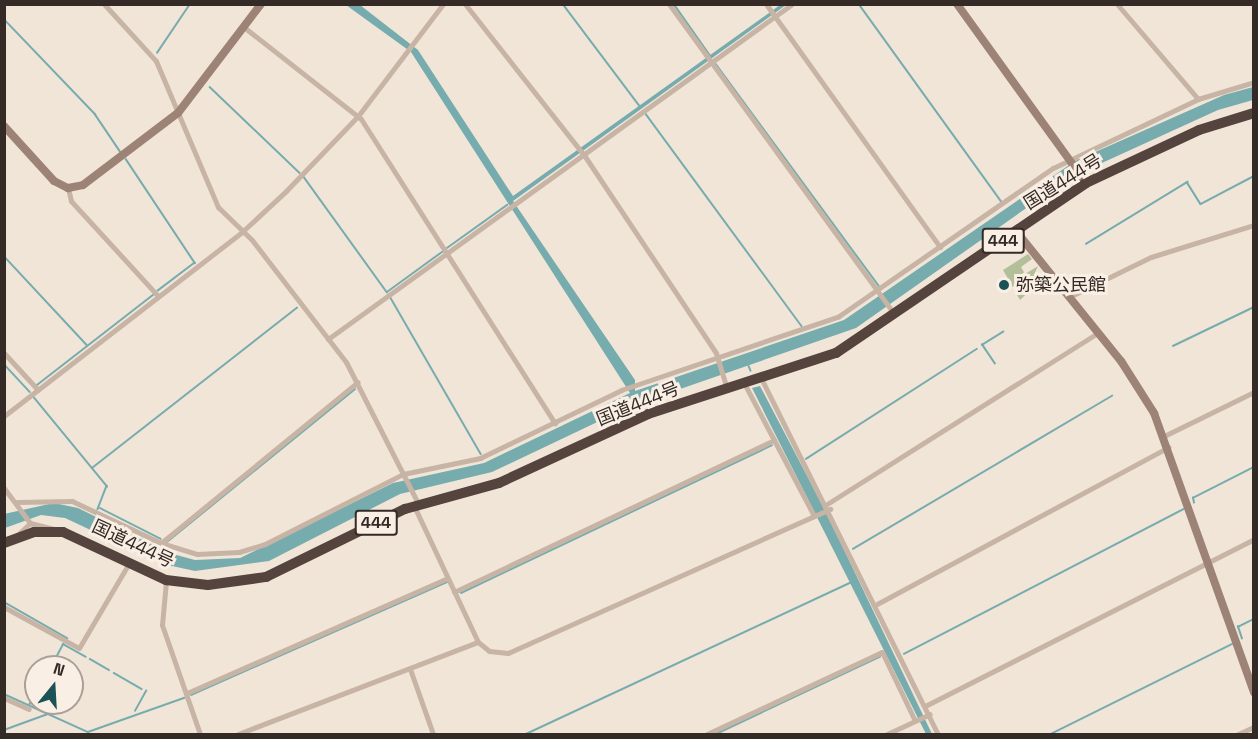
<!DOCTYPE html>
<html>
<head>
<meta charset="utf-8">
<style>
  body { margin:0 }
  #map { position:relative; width:1258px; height:739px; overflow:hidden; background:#f1e5d8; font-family:"Space Grotesk","Noto Sans JP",sans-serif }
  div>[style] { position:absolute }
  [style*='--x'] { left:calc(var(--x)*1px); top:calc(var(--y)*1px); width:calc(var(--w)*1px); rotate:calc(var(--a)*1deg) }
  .green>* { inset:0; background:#b3bf98 }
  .water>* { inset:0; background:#77acae }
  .stream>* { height:1.5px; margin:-0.75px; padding:0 0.75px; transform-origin:0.75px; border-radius:0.75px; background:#77acae }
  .street>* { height:5px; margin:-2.5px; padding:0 2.5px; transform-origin:2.5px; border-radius:2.5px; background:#c8b4a4 }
  .secondary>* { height:8px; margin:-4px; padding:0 4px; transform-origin:4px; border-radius:4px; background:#9c8376 }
  .highway>* { height:10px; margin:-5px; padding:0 5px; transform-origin:5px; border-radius:5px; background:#55443d }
  .dots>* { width:16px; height:16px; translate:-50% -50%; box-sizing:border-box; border:3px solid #f9efe4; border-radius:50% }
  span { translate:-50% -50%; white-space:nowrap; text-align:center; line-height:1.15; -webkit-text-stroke:6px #f9efe4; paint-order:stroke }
  .shield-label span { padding:2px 4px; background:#f9efe4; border:2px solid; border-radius:4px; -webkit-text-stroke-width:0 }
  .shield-label { font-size:16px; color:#342a26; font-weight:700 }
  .street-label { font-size:18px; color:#342a26 }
  .poi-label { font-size:18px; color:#342a26 }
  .left { translate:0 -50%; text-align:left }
  .frame { position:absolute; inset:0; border:6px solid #342a26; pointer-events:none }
  .north { position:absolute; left:24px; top:655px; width:60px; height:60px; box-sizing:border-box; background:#f9efe4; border:2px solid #aaa098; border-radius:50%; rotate:18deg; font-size:16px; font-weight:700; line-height:24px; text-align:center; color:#342a26 }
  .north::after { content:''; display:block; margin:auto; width:21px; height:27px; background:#1c5255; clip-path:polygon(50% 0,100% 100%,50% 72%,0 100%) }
</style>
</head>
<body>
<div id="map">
  <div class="green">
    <i style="clip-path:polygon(1028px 254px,1032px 259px,1021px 267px,1025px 274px,1038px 266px,1034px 275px,1039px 282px,1020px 300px,1003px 270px)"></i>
  </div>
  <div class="water">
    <i style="clip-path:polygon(346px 5px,360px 5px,418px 50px,513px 196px,780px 5px,786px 5px,513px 201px,635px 380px,635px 391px,844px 320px,1075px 161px,1224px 95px,1253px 87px,1253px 100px,1218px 110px,1069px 178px,856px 328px,631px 406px,492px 472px,400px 494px,269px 561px,195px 571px,163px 564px,65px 518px,41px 515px,5px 528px,4px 514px,54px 503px,78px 508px,169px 553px,195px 560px,240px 558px,393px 483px,484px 463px,630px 393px,411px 52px)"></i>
    <i style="clip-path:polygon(760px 386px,826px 512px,932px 734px,926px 734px,752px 388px)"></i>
  </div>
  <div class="stream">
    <i style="--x:563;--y:4;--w:128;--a:53"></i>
    <i style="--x:674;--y:4;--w:62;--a:54.8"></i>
    <i style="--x:859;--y:4;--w:243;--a:54.2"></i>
    <i style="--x:4;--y:19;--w:132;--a:46.2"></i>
    <i style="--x:95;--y:114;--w:45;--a:56"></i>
    <i style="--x:157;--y:53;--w:59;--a:-56"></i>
    <i style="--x:716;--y:64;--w:275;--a:53.7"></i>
    <i style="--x:210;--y:87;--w:124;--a:43.7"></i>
    <i style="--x:646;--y:114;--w:263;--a:53.7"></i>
    <i style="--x:126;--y:159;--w:125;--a:56.4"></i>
    <i style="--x:195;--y:263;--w:46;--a:142.9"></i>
    <i style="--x:304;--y:177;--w:142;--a:54.2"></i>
    <i style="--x:387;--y:292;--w:68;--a:-36"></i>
    <i style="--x:1086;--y:244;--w:119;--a:-31.5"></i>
    <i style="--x:1187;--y:182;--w:26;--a:58"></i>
    <i style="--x:1201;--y:204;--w:60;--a:-27.8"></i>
    <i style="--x:447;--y:248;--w:74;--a:-35.6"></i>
    <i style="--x:4;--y:256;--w:122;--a:47"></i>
    <i style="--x:391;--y:298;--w:180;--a:60"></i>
    <i style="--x:1173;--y:346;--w:90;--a:-25.7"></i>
    <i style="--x:4;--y:364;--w:38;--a:47"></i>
    <i style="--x:995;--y:364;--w:23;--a:-124"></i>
    <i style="--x:982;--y:345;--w:25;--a:-32"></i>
    <i style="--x:749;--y:366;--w:5;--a:68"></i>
    <i style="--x:37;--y:385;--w:147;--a:-37.8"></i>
    <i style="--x:33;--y:396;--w:117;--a:50.6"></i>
    <i style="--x:107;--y:486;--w:25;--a:111"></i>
    <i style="--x:806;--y:459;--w:203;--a:-32.8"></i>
    <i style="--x:92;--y:468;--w:260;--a:-38"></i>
    <i style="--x:1194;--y:503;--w:5;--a:-101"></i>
    <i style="--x:1193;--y:498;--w:68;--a:-26.9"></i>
    <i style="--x:100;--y:508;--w:68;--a:26.9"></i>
    <i style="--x:167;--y:542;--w:242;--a:-39.1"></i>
    <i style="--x:853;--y:549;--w:301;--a:-30.6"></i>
    <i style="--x:461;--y:593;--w:344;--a:-25.4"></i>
    <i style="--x:4;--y:602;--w:73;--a:29.7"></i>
    <i style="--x:1242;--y:639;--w:13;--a:-108"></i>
    <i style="--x:1238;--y:627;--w:18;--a:-27"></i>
    <i style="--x:904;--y:654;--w:315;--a:-27.4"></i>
    <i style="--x:90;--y:659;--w:22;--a:30"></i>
    <i style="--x:51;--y:667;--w:26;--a:-62"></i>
    <i style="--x:63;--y:644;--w:26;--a:29"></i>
    <i style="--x:114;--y:673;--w:32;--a:30"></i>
    <i style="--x:4;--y:694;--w:92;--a:24.3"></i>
    <i style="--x:88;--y:732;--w:102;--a:-19.5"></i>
    <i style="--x:191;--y:695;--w:280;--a:-23.8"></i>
    <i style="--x:29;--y:705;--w:14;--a:-60"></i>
    <i style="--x:135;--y:711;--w:23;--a:-61"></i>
    <i style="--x:4;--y:730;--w:47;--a:-20"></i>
    <i style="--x:526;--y:734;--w:362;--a:-25"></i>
    <i style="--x:716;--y:734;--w:181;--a:-25.2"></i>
    <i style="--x:1051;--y:734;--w:202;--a:-26.4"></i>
  </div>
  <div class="street">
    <i style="--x:104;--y:4;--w:77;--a:47.6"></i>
    <i style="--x:156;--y:61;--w:159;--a:67"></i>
    <i style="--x:218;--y:207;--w:47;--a:44.1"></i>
    <i style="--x:252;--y:240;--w:154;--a:52.4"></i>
    <i style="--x:346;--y:362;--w:161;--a:63"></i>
    <i style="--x:465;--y:4;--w:192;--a:51.8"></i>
    <i style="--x:584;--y:155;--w:238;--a:56.3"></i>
    <i style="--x:716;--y:353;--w:37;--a:73"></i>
    <i style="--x:669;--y:4;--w:383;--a:54"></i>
    <i style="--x:766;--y:4;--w:299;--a:54.4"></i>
    <i style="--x:1117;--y:4;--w:125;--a:49.5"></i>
    <i style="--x:1198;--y:99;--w:59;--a:-16.9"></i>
    <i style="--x:245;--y:28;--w:147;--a:38.1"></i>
    <i style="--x:361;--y:119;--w:361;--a:57.5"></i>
    <i style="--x:68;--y:188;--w:13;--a:77"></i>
    <i style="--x:71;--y:201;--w:129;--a:47.5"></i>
    <i style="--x:1069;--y:297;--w:91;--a:-26"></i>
    <i style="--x:1151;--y:257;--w:108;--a:-17.3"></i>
    <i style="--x:328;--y:339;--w:572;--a:-35.83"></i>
    <i style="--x:4;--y:353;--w:50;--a:47.4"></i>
    <i style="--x:761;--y:378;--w:398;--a:63.6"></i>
    <i style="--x:4;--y:416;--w:302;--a:-37.7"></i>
    <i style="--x:243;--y:231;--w:59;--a:-42.9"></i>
    <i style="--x:286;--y:191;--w:104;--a:-46.2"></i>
    <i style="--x:358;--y:116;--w:141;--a:-52.8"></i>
    <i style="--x:1164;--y:436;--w:100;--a:-26.1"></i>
    <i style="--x:774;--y:440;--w:86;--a:62.2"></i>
    <i style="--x:4;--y:488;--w:44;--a:53.4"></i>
    <i style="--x:30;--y:523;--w:32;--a:14"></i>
    <i style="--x:17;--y:502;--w:55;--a:-1"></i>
    <i style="--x:72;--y:501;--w:98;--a:25.3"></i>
    <i style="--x:161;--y:543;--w:38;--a:17"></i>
    <i style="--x:197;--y:554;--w:42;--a:-2.7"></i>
    <i style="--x:239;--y:552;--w:27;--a:-17"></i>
    <i style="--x:265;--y:544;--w:155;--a:-26.9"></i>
    <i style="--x:403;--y:474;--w:79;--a:-11.7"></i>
    <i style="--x:480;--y:458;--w:157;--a:-25.7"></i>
    <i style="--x:621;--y:390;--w:230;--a:-18.7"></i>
    <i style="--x:839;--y:316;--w:260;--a:-34.7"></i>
    <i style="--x:1053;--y:168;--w:161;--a:-25.4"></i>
    <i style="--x:827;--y:504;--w:320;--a:-32.3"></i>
    <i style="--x:414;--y:506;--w:150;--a:64.8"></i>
    <i style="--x:478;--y:642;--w:14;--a:39"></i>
    <i style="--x:489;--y:651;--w:19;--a:6"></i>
    <i style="--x:508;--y:653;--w:353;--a:-24.1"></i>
    <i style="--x:14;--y:538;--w:22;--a:-43"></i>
    <i style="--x:161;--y:543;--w:254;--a:-39.3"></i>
    <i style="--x:166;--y:581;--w:44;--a:95.2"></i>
    <i style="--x:162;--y:625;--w:115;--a:70.8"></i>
    <i style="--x:454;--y:592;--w:354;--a:-25.4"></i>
    <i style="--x:774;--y:440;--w:64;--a:-117.8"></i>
    <i style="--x:877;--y:604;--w:331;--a:-28.3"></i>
    <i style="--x:4;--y:607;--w:85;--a:28.7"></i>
    <i style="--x:79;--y:648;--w:99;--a:-59.5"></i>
    <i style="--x:410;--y:669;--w:69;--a:70.5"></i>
    <i style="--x:187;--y:693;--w:285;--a:-23.8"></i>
    <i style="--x:4;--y:698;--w:27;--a:24"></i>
    <i style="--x:927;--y:705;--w:367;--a:-26.9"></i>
    <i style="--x:238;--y:734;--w:257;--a:-21"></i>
    <i style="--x:707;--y:734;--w:193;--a:-25.1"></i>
    <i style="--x:882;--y:652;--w:76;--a:64.4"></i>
    <i style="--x:887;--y:734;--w:47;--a:-24.9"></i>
    <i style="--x:1238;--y:734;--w:17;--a:-24"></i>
  </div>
  <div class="secondary">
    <i style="--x:957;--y:4;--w:221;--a:54.2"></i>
    <i style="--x:4;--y:126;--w:74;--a:47.7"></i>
    <i style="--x:54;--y:181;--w:16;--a:27"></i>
    <i style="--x:68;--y:188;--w:15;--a:-11"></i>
    <i style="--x:83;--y:185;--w:119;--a:-37.2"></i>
    <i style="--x:178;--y:113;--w:137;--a:-52.7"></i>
    <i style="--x:1016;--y:231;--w:167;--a:51.1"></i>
    <i style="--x:1121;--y:361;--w:62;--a:57.6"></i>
    <i style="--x:1154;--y:413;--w:297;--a:70.3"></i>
  </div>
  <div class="highway">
    <i style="--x:4;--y:543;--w:32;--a:-20"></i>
    <i style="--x:34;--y:532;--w:29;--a:0"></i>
    <i style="--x:63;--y:532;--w:114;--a:25"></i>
    <i style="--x:166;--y:580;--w:42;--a:6.8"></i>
    <i style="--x:208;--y:585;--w:59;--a:-7.9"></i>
    <i style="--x:266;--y:577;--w:155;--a:-26.1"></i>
    <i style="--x:405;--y:509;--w:98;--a:-15.5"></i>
    <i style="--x:499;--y:483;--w:164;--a:-24.8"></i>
    <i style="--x:648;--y:414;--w:198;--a:-18"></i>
    <i style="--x:836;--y:353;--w:302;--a:-34.2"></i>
    <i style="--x:1086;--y:183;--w:125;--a:-25.1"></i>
    <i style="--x:1199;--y:130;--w:58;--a:-17.2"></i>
  </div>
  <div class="dots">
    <i style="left:1004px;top:285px;background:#1c5255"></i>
  </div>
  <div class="shield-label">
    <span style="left:1003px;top:241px">444</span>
    <span style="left:376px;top:523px">444</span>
  </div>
  <div class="street-label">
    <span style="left:1063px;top:182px;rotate:-32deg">国道444号</span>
    <span style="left:638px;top:404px;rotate:-22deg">国道444号</span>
    <span style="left:133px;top:544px;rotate:25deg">国道444号</span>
  </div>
  <div class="poi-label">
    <span class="left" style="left:1016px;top:285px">弥築公民館</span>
  </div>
  <div class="frame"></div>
  <div class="north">N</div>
</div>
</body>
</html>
